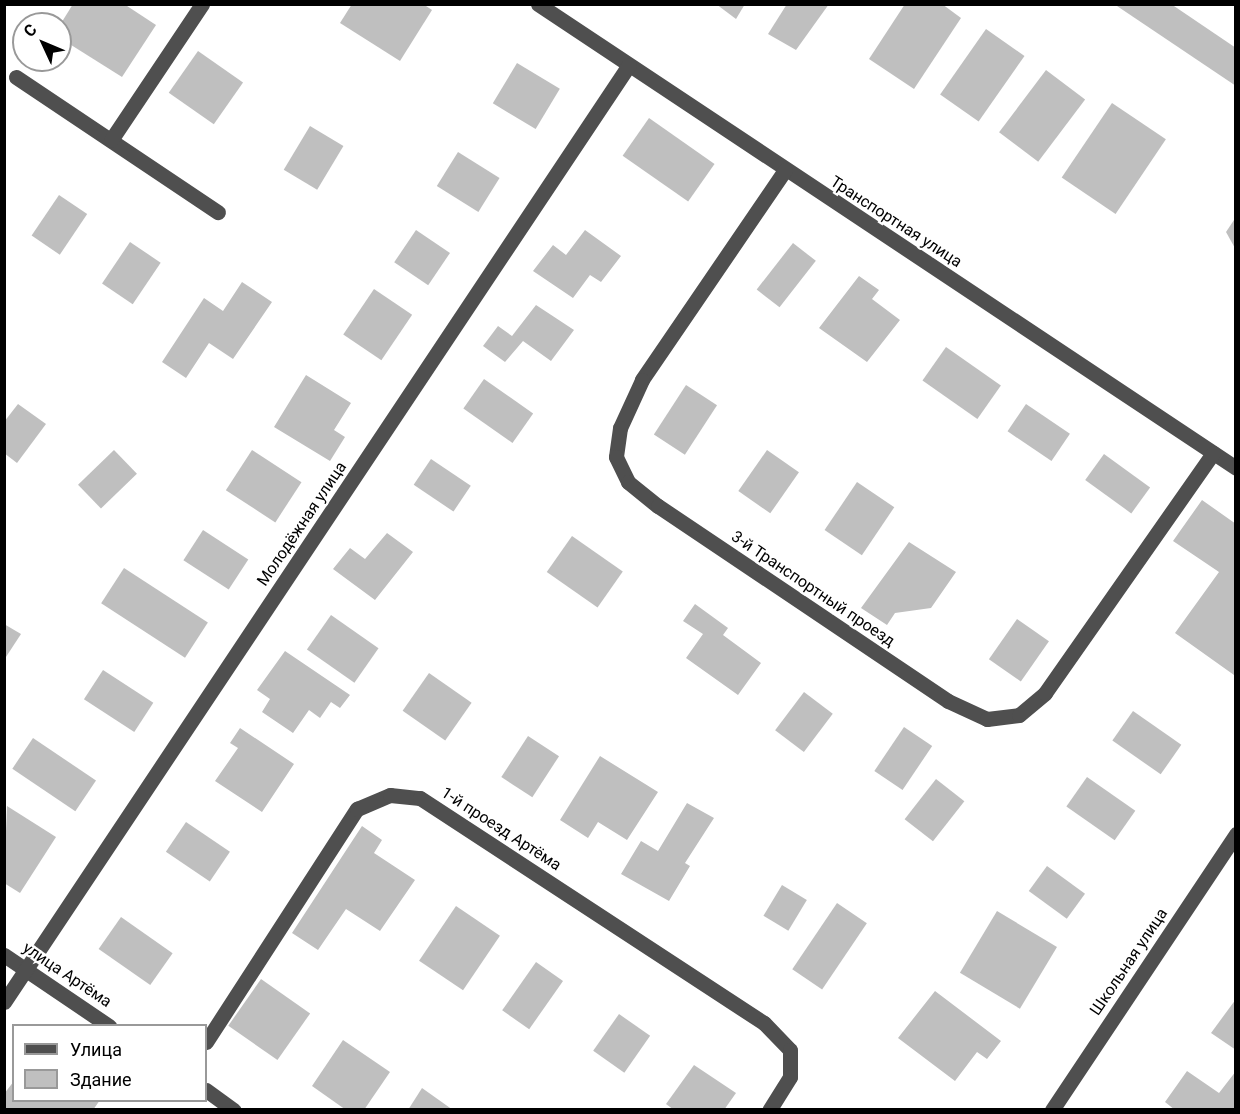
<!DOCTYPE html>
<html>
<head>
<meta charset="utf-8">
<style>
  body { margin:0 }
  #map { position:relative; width:1240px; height:1114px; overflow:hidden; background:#fff; font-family:Roboto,sans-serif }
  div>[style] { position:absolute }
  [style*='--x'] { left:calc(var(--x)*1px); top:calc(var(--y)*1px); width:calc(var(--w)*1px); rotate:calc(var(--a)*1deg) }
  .building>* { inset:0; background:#bfbfbf; transform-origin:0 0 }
  .minor>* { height:15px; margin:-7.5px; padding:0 7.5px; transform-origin:7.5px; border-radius:7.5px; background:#4f4f4f }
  span { translate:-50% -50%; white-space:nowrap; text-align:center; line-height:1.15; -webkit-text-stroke:4.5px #fff; paint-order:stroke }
  .street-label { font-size:16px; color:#000 }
  .frame { position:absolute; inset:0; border:6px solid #000; pointer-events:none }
  .legend { position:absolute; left:12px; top:1024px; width:195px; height:78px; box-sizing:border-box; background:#fff; border:2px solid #999; margin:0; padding:8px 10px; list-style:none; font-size:18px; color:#000 }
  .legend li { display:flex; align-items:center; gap:12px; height:30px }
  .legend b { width:30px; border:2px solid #999 }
  .north { position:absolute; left:12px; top:12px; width:60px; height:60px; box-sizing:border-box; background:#fff; border:2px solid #999; border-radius:50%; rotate:314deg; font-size:16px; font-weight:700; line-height:24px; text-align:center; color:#000 }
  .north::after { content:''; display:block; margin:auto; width:21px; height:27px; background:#000; clip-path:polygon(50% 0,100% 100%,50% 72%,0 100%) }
</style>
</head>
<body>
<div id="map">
  <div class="building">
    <i style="clip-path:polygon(73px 4px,124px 4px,156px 25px,122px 77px,60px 38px,60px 25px)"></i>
    <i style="clip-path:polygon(352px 4px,423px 4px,432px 10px,400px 61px,340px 23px)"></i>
    <i style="clip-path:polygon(716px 4px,745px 4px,736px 19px)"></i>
    <i style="clip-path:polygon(787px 4px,829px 4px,796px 50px,768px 34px)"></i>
    <i style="clip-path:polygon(905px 4px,942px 4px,961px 18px,914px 89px,869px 59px)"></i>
    <i style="clip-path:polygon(1114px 4px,1171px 4px,1236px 48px,1236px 86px)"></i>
    <i style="left:986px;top:29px;width:47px;height:80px;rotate:35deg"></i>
    <i style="left:198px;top:51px;width:55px;height:51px;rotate:35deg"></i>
    <i style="left:517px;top:63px;width:50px;height:47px;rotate:31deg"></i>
    <i style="left:1046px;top:70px;width:49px;height:78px;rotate:37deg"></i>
    <i style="left:1112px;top:103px;width:65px;height:90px;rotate:34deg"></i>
    <i style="left:649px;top:118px;width:80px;height:46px;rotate:35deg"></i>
    <i style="left:310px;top:126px;width:39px;height:51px;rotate:31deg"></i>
    <i style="left:458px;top:152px;width:49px;height:40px;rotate:32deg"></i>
    <i style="left:59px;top:195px;width:34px;height:49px;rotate:34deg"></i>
    <i style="clip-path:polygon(1236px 217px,1236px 250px,1226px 232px)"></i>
    <i style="left:416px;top:230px;width:41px;height:39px;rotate:34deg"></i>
    <i style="clip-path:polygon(585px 230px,621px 256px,601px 282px,590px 275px,573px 298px,533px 271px,553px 245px,566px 255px)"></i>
    <i style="left:130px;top:242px;width:37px;height:50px;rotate:34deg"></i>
    <i style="left:793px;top:243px;width:29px;height:59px;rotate:38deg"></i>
    <i style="clip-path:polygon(859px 276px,879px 290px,872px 299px,900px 320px,867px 362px,819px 328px)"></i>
    <i style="clip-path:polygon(242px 282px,272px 302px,233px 359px,209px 343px,186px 378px,162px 362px,204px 298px,223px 311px)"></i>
    <i style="left:374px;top:289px;width:46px;height:55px;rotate:34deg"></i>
    <i style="clip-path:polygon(536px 305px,574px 330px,551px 361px,523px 341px,505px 362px,483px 346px,498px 326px,512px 336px)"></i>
    <i style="left:946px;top:347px;width:67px;height:41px;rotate:35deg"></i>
    <i style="clip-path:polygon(306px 375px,351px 403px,334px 430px,345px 437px,330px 461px,274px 427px)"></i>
    <i style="left:484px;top:379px;width:60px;height:36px;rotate:35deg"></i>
    <i style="left:686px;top:385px;width:37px;height:59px;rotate:33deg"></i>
    <i style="clip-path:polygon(18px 404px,46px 424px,17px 463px,4px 453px,4px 422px)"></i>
    <i style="left:1026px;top:404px;width:53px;height:33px;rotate:34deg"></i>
    <i style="left:114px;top:450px;width:33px;height:50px;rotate:46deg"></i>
    <i style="left:252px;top:450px;width:59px;height:48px;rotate:33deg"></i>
    <i style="left:767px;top:450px;width:39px;height:50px;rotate:35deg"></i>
    <i style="left:1104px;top:454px;width:57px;height:32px;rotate:36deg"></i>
    <i style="left:431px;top:459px;width:48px;height:31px;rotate:34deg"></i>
    <i style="left:857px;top:482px;width:45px;height:58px;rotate:34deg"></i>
    <i style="clip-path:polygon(1202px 500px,1236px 524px,1234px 675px,1175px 633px,1219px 572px,1173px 541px)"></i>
    <i style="left:203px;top:530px;width:54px;height:36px;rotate:33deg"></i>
    <i style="clip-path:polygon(387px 533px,413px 552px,375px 600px,333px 569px,350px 548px,365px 559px)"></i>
    <i style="left:572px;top:536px;width:62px;height:44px;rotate:35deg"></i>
    <i style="clip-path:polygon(909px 542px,956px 572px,931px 608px,895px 613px,887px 625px,861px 608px)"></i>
    <i style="left:124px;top:568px;width:100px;height:42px;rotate:33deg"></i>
    <i style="clip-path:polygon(695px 604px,728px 628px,723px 635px,761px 663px,738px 695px,686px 658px,703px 634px,683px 621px)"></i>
    <i style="left:331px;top:615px;width:58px;height:42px;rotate:35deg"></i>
    <i style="left:1017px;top:619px;width:39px;height:49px;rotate:35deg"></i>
    <i style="clip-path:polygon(4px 624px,21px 634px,4px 660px)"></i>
    <i style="clip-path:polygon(285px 651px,350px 695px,340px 708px,331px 702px,320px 718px,309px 710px,293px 733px,262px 712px,270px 699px,257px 690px)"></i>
    <i style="left:103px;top:670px;width:60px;height:35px;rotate:33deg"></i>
    <i style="left:429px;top:673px;width:52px;height:46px;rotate:35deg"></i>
    <i style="left:804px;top:692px;width:36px;height:48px;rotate:37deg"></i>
    <i style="left:1133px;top:711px;width:59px;height:36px;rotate:35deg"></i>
    <i style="left:904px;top:727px;width:34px;height:53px;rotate:34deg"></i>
    <i style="clip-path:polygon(240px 728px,294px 764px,262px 812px,215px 781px,238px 748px,230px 743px)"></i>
    <i style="left:528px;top:736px;width:37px;height:49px;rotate:33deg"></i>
    <i style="left:33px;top:738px;width:76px;height:37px;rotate:34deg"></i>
    <i style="clip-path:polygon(600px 756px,658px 792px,627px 840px,598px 822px,588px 838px,560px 820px)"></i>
    <i style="left:1087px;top:777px;width:59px;height:36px;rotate:35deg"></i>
    <i style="left:936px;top:779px;width:36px;height:51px;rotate:38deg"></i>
    <i style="clip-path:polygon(687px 803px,714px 818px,685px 863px,690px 866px,669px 901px,621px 874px,641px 841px,658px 851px)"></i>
    <i style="clip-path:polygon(7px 806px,56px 837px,20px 893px,4px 883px)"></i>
    <i style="left:186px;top:822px;width:53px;height:36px;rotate:34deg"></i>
    <i style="clip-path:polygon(362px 826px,382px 840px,374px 853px,415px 880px,380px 931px,346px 909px,318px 950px,292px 933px)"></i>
    <i style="left:1047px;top:866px;width:47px;height:31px;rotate:36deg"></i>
    <i style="left:782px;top:885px;width:29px;height:36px;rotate:31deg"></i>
    <i style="left:837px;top:903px;width:36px;height:80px;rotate:34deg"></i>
    <i style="left:456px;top:906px;width:53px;height:66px;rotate:34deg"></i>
    <i style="left:997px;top:911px;width:70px;height:72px;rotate:31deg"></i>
    <i style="left:121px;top:917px;width:63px;height:39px;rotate:35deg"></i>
    <i style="left:536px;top:962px;width:33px;height:59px;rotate:35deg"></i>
    <i style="left:261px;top:979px;width:60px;height:57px;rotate:35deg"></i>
    <i style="clip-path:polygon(935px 991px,1001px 1041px,987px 1059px,977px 1052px,955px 1081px,898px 1038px)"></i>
    <i style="clip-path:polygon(1236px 999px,1236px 1050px,1211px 1033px)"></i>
    <i style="left:619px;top:1014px;width:38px;height:45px;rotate:35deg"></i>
    <i style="clip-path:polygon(343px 1040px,390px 1072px,364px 1110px,346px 1110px,312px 1086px)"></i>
    <i style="clip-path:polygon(694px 1065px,736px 1093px,724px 1110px,674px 1110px,666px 1104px)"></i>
    <i style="clip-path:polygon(1187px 1071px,1219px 1093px,1236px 1071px,1236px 1110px,1175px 1110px,1165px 1102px)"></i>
    <i style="clip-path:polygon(14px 1081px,14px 1100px,100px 1100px,93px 1110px,4px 1110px,4px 1094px)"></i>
    <i style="clip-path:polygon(422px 1088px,453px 1110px,408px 1110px)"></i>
  </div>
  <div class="minor">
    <i style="--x:538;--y:4;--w:838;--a:33.61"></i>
    <i style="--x:16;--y:77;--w:243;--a:33.8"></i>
    <i style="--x:111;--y:140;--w:164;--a:-56.2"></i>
    <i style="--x:785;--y:170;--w:254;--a:124.3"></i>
    <i style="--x:642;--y:380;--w:53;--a:114.6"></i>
    <i style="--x:620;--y:428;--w:29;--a:98"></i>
    <i style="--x:616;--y:457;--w:28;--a:64"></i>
    <i style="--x:628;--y:482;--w:38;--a:39"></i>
    <i style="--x:658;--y:506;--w:349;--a:33.9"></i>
    <i style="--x:948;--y:701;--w:43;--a:24.8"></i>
    <i style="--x:987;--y:719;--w:32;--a:-7"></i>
    <i style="--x:1019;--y:715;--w:34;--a:-40"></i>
    <i style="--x:1045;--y:693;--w:293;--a:-55"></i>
    <i style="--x:4;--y:955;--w:127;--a:34.1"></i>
    <i style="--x:4;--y:1002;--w:1126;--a:-56.3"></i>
    <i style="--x:206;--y:1042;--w:278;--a:-57.1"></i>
    <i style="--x:357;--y:809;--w:36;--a:-23"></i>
    <i style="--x:390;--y:795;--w:30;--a:6"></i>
    <i style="--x:420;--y:798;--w:411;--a:33.2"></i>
    <i style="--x:764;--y:1023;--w:37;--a:46"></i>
    <i style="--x:790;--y:1050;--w:27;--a:90"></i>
    <i style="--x:790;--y:1077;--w:39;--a:122"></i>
    <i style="--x:206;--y:1090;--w:34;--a:36"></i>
    <i style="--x:1052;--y:1110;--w:332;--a:-56.3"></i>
  </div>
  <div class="street-label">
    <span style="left:896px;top:222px;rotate:33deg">Транспортная улица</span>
    <span style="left:302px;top:524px;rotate:-56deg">Молодёжная улица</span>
    <span style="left:813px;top:589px;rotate:34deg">3-й Транспортный проезд</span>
    <span style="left:501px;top:829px;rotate:33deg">1-й проезд Артёма</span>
    <span style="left:1129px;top:962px;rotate:-56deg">Школьная улица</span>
    <span style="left:67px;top:975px;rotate:34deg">улица Артёма</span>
  </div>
  <div class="frame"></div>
  <ul class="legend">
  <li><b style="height:8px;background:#4f4f4f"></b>Улица</li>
  <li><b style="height:16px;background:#bfbfbf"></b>Здание</li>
  </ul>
  <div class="north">С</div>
</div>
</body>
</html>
